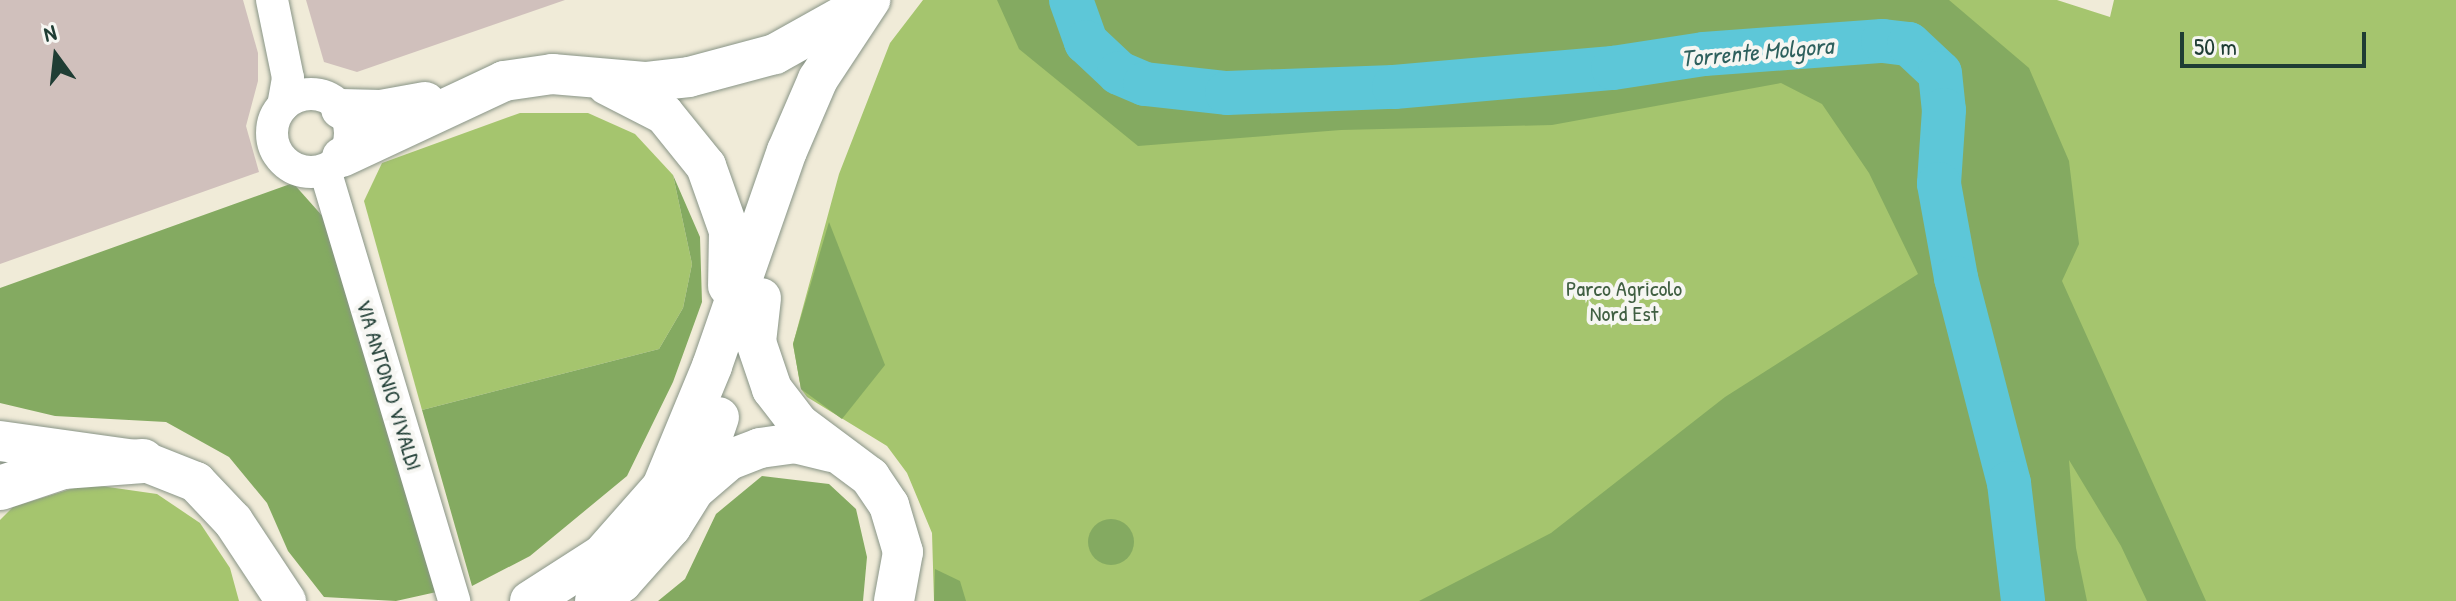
<!DOCTYPE html>
<html>
<head>
<meta charset="utf-8">
<style>
  body { margin:0 }
  #map { position:relative; width:2456px; height:601px; overflow:hidden; background:#f0ebd8; font-family:"Patrick Hand",sans-serif }
  div>[style] { position:absolute }
  [style*='--x'] { left:calc(var(--x)*1px); top:calc(var(--y)*1px); width:calc(var(--w)*1px); rotate:calc(var(--a)*1deg) }
  .industrial>* { inset:0; background:#d0c0bc }
  .green>* { inset:0; background:#a5c56e }
  .forest>* { inset:0; background:#84aa61 }
  .round { border-radius:50% }
  .river>* { height:44px; margin:-22px; padding:0 22px; transform-origin:22px; border-radius:22px; background:#5dc7d8 }
  .roads { filter:drop-shadow(0 0 2px #889486) drop-shadow(0 0 2px #889486) }
  .minor>* { height:32px; margin:-16px; padding:0 16px; transform-origin:16px; border-radius:16px; background:#fff }
  .minor>.ring { margin:-16px; padding:0; box-sizing:content-box; background:none; border:32px solid #fff; border-radius:50% }
  .major>* { height:40px; margin:-20px; padding:0 20px; transform-origin:20px; border-radius:20px; background:#fff }
  .highway>* { height:44px; margin:-22px; padding:0 22px; transform-origin:22px; border-radius:22px; background:#fff }
  span { translate:-50% -50%; white-space:nowrap; text-align:center; line-height:1.15; -webkit-text-stroke:8px #f6f6f2; paint-order:stroke }
  .park-label { font-size:22px; color:#405f42 }
  .street-label { font-size:22px; color:#1f3d34 }
  .water-label { font-size:24px; color:#2e605d; font-style:italic }
  .north { position:absolute; left:16px; top:16px; width:80px; height:80px; -webkit-text-stroke:6px #f6f6f2; paint-order:stroke; rotate:345deg; font-size:22px; font-weight:700; line-height:32px; text-align:center; color:#1f3d34 }
  .north::after { content:''; display:block; margin:auto; width:28px; height:36px; background:#1f3d34; clip-path:polygon(50% 0,100% 100%,50% 72%,0 100%) }
  .scale { position:absolute; left:2180px; top:32px; width:186px; height:36px; box-sizing:border-box; border:4px solid #1f3d34; border-top:0; padding-left:10px; font-size:24px; line-height:28px; white-space:nowrap; color:#1f3d34; -webkit-text-stroke:6px #f6f6f2; paint-order:stroke }
</style>
</head>
<body>
<div id="map">
  <div class="industrial">
    <i style="clip-path:polygon(0 0,243px 0,258px 53px,258px 81px,246px 126px,259px 172px,0 264px)"></i>
    <i style="clip-path:polygon(306px 0,565px 0,357px 72px,324px 62px)"></i>
  </div>
  <div class="green">
    <i style="clip-path:polygon(923px 0,2057px 0,2110px 17px,2114px 0,2456px 0,2456px 601px,934px 601px,932px 533px,907px 473px,887px 446px,807px 397px,801px 389px,793px 344px,839px 174px,890px 43px)"></i>
    <i style="clip-path:polygon(520px 113px,588px 113px,635px 134px,673px 175px,692px 264px,683px 308px,659px 349px,422px 410px,364px 201px,382px 163px)"></i>
    <i style="clip-path:polygon(87px 484px,157px 494px,200px 523px,230px 568px,239px 601px,0 601px,0 520px,13px 507px)"></i>
  </div>
  <div class="forest">
    <i style="clip-path:polygon(997px 0,1949px 0,2029px 68px,2069px 161px,2079px 244px,2062px 281px,2206px 601px,2147px 601px,2121px 546px,2069px 460px,2076px 548px,2087px 601px,1419px 601px,1551px 533px,1725px 397px,1918px 274px,1869px 173px,1822px 104px,1781px 83px,1552px 125px,1341px 130px,1138px 146px,1019px 49px)"></i>
    <i style="clip-path:polygon(673px 175px,700px 237px,702px 302px,673px 382px,627px 476px,530px 556px,472px 586px,422px 410px,659px 349px,683px 308px,692px 264px)"></i>
    <i style="clip-path:polygon(293px 183px,325px 219px,441px 591px,396px 601px,324px 597px,288px 551px,267px 503px,229px 457px,166px 422px,55px 416px,0 403px,0 288px)"></i>
    <i style="clip-path:polygon(829px 222px,885px 365px,842px 419px,801px 389px,793px 344px)"></i>
    <i style="clip-path:polygon(762px 476px,829px 484px,856px 509px,867px 557px,863px 601px,658px 601px,685px 579px,716px 514px)"></i>
    <i class="round" style="left:1088px;top:519px;width:46px;height:46px"></i>
    <i style="clip-path:polygon(935px 569px,960px 581px,966px 601px,934px 601px)"></i>
  </div>
  <div class="river">
    <i style="--x:1071;--y:0;--w:45;--a:70.3"></i>
    <i style="--x:1086;--y:42;--w:45;--a:43.2"></i>
    <i style="--x:1119;--y:73;--w:28;--a:23"></i>
    <i style="--x:1145;--y:84;--w:82;--a:6.3"></i>
    <i style="--x:1227;--y:93;--w:167;--a:-2.1"></i>
    <i style="--x:1394;--y:87;--w:220;--a:-5"></i>
    <i style="--x:1613;--y:68;--w:92;--a:-8.7"></i>
    <i style="--x:1704;--y:54;--w:179;--a:-4.2"></i>
    <i style="--x:1883;--y:41;--w:26;--a:7"></i>
    <i style="--x:1909;--y:44;--w:42;--a:43.1"></i>
    <i style="--x:1940;--y:73;--w:37;--a:84"></i>
    <i style="--x:1944;--y:110;--w:74;--a:93.9"></i>
    <i style="--x:1939;--y:184;--w:96;--a:79.7"></i>
    <i style="--x:1956;--y:278;--w:212;--a:75.5"></i>
    <i style="--x:2009;--y:483;--w:119;--a:83.2"></i>
  </div>
  <div class="roads">
    <div class="minor">
      <i style="--x:272;--y:0;--w:80;--a:78.4"></i>
      <i style="--x:288;--y:78;--w:28;--a:100"></i>
      <i class="ring" style="left:272px;top:94px;width:46px;height:46px"></i>
      <i style="--x:325;--y:170;--w:450;--a:73.3"></i>
    </div>
    <div class="major">
      <i style="--x:607;--y:85;--w:64;--a:27"></i>
      <i style="--x:664;--y:114;--w:67;--a:51.1"></i>
      <i style="--x:706;--y:166;--w:69;--a:70.5"></i>
      <i style="--x:729;--y:231;--w:55;--a:91"></i>
      <i style="--x:341;--y:109;--w:40;--a:1.4"></i>
      <i style="--x:381;--y:110;--w:45;--a:-10.3"></i>
      <i style="--x:342;--y:157;--w:179;--a:-25.1"></i>
      <i style="--x:504;--y:81;--w:49;--a:-8.3"></i>
      <i style="--x:552;--y:74;--w:93;--a:4.9"></i>
      <i style="--x:645;--y:82;--w:44;--a:-6.5"></i>
      <i style="--x:689;--y:77;--w:89;--a:-15"></i>
      <i style="--x:775;--y:54;--w:88;--a:-29.2"></i>
      <i style="--x:761;--y:298;--w:44;--a:96.5"></i>
      <i style="--x:756;--y:342;--w:50;--a:71.2"></i>
      <i style="--x:772;--y:389;--w:44;--a:52.4"></i>
      <i style="--x:799;--y:424;--w:89;--a:36.7"></i>
      <i style="--x:870;--y:477;--w:34;--a:56"></i>
      <i style="--x:889;--y:505;--w:49;--a:73.4"></i>
      <i style="--x:903;--y:552;--w:50;--a:100.4"></i>
      <i style="--x:0;--y:441;--w:144;--a:8"></i>
      <i style="--x:143;--y:461;--w:57;--a:21.6"></i>
      <i style="--x:196;--y:482;--w:54;--a:46.5"></i>
      <i style="--x:233;--y:521;--w:96;--a:56.5"></i>
      <i style="--x:694;--y:490;--w:46;--a:-40.6"></i>
      <i style="--x:729;--y:460;--w:33;--a:-21"></i>
      <i style="--x:760;--y:448;--w:35;--a:-8"></i>
      <i style="--x:795;--y:443;--w:37;--a:14"></i>
      <i style="--x:530;--y:601;--w:85;--a:-32.6"></i>
      <i style="--x:602;--y:555;--w:91;--a:-48.6"></i>
      <i style="--x:662;--y:487;--w:131;--a:-67.5"></i>
      <i style="--x:712;--y:366;--w:228;--a:-70.8"></i>
      <i style="--x:787;--y:151;--w:78;--a:-66.7"></i>
      <i style="--x:818;--y:79;--w:95;--a:-56.6"></i>
      <i style="--x:595;--y:601;--w:33;--a:-35"></i>
      <i style="--x:622;--y:582;--w:74;--a:-48.3"></i>
      <i style="--x:671;--y:527;--w:44;--a:-58.1"></i>
      <i style="--x:694;--y:490;--w:77;--a:-71.1"></i>
    </div>
    <div class="highway">
      <i style="--x:0;--y:488;--w:66;--a:-18.4"></i>
      <i style="--x:63;--y:467;--w:80;--a:-4.3"></i>
    </div>
  </div>
  <div class="park-label">
    <span style="left:1624px;top:301px">Parco Agricolo<br>Nord Est</span>
  </div>
  <div class="street-label">
    <span style="left:389px;top:385px;rotate:73deg">VIA ANTONIO VIVALDI</span>
  </div>
  <div class="water-label">
    <span style="left:1757px;top:52px;rotate:-5deg">Torrente Molgora</span>
  </div>
  <div class="north">N</div>
  <div class="scale">50 m</div>
</div>
</body>
</html>
